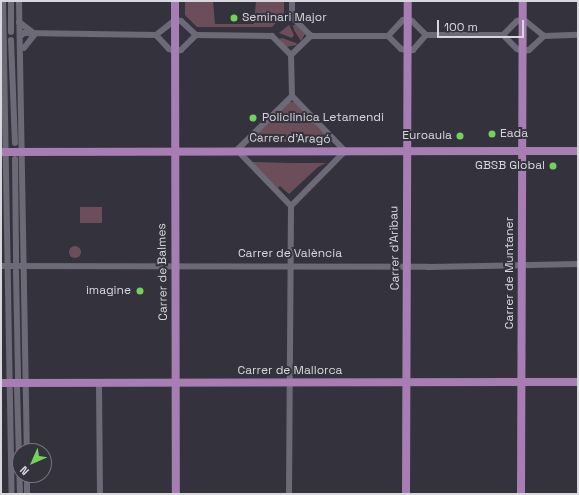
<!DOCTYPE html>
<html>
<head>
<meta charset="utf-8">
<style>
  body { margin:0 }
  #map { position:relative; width:579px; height:495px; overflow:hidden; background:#34333d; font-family:"Space Grotesk",sans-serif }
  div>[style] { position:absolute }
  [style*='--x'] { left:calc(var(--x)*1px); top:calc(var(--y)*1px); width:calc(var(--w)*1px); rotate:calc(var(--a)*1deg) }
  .green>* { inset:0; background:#6c4e5b; transform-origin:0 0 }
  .round { border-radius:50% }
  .minor>* { height:6px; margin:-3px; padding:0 3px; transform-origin:3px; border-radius:3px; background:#6b6a76 }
  .major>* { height:8px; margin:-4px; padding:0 4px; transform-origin:4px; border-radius:4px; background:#a87db3 }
  .dots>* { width:11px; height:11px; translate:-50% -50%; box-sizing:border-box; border:2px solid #34333d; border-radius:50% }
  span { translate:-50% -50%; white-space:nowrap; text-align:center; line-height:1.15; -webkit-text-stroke:4px #34333d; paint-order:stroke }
  .poi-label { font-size:12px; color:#d8d7de }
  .left { translate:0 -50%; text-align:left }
  .right { translate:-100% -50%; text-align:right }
  .street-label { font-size:12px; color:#d8d7de }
  .frame { position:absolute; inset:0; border:2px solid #d8d7de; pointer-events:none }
  .north { position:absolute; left:12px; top:443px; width:40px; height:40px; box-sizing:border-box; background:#34333d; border:1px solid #76757d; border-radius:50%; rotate:225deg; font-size:11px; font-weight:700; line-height:16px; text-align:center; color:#d8d7de }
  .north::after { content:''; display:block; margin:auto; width:14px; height:18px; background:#74d25c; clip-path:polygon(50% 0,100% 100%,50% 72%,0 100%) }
  .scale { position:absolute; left:437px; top:20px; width:87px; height:18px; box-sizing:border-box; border:2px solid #d8d7de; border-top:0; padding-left:5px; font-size:12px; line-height:14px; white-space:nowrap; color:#d8d7de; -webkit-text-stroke:3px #34333d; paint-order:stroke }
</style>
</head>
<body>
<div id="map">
  <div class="green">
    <i style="clip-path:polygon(185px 1px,213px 1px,215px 24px,254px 24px,256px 1px,284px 1px,284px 14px,272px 27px,197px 27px,185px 15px)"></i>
    <i style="clip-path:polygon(289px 25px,294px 35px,292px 38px,279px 33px)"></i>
    <i style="clip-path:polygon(296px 25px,305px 34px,301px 41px,294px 30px,293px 25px)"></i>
    <i style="clip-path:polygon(282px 38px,296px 43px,297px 45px,286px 47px,279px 39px)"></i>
    <i style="clip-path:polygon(287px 102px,296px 102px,335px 142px,248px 142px)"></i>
    <i style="clip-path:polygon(252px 162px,290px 163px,326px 163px,318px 167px,289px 194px,280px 186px,278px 188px)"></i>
    <i style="left:80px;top:207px;width:22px;height:16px"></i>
    <i class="round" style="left:69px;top:246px;width:12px;height:12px"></i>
  </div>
  <div class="minor">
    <i style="--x:3;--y:1;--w:493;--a:89"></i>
    <i style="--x:19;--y:1;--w:450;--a:89"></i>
    <i style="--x:292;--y:1;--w:16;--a:90"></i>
    <i style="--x:292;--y:17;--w:27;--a:45"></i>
    <i style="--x:19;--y:22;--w:20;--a:37"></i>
    <i style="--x:11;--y:32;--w:31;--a:-90"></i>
    <i style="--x:22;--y:35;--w:3;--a:-45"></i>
    <i style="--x:24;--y:33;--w:132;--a:0.9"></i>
    <i style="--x:156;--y:35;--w:24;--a:-38"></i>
    <i style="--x:175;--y:20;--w:6;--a:9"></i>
    <i style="--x:181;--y:21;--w:21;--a:43"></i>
    <i style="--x:196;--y:35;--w:76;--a:0.8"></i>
    <i style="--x:272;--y:36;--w:27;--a:45"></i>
    <i style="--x:156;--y:35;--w:19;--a:47"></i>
    <i style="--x:169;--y:49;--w:6;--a:18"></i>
    <i style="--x:175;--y:51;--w:6;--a:-9"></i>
    <i style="--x:181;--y:50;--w:21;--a:-45"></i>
    <i style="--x:503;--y:35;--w:20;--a:-45"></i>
    <i style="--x:517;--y:21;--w:6;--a:-18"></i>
    <i style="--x:523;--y:19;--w:27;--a:39"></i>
    <i style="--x:388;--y:36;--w:22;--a:-47"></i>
    <i style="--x:403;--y:20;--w:4;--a:0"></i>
    <i style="--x:407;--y:20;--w:5;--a:11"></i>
    <i style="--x:412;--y:21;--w:20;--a:45"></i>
    <i style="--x:426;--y:35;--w:77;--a:0"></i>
    <i style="--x:503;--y:35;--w:20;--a:45"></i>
    <i style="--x:517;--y:49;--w:6;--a:18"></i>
    <i style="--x:523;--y:51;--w:6;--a:-9"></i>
    <i style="--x:529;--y:50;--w:21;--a:-43"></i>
    <i style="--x:544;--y:36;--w:34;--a:-2"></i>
    <i style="--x:11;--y:40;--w:103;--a:87.8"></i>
    <i style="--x:24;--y:48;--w:18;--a:-52"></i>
    <i style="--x:291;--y:55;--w:28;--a:-44"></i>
    <i style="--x:311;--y:36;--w:77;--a:0"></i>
    <i style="--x:388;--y:36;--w:18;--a:45"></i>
    <i style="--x:401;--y:49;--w:7;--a:8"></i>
    <i style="--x:408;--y:50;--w:5;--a:0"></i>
    <i style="--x:413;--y:50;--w:20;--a:-49"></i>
    <i style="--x:291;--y:55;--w:41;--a:88.6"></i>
    <i style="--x:15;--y:159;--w:103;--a:89.4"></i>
    <i style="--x:291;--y:206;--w:77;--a:-45.5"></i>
    <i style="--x:345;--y:151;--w:76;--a:-133.9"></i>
    <i style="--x:291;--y:206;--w:78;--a:-134"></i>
    <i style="--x:237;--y:150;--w:77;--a:-44.5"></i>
    <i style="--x:1;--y:266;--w:427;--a:0.1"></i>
    <i style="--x:428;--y:267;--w:150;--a:-1.1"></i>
    <i style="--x:16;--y:271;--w:108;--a:88.9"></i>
    <i style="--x:99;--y:383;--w:111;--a:89.5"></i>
    <i style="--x:17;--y:387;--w:107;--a:88.4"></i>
    <i style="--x:27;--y:475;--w:19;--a:90"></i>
    <i style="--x:289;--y:494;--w:288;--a:-89.6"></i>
  </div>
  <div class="major">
    <i style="--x:175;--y:1;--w:493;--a:89.9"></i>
    <i style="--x:1;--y:152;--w:577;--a:-0.1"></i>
    <i style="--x:1;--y:383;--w:577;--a:-0.1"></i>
    <i style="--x:406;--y:494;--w:493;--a:-89.8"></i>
    <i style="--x:521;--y:494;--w:493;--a:-89.8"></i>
  </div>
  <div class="dots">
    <i style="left:234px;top:18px;background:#74d25c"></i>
    <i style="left:253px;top:118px;background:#74d25c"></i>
    <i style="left:492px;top:134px;background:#74d25c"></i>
    <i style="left:460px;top:136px;background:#74d25c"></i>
    <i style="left:553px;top:166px;background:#74d25c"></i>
    <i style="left:140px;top:291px;background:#74d25c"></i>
  </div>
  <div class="poi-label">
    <span class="left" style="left:242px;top:18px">Seminari Major</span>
    <span class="left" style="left:262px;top:118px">Policlinica Letamendi</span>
    <span class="left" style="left:500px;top:134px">Eada</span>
    <span class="right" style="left:452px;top:136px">Euroaula</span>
    <span class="right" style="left:545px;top:166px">GBSB Global</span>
    <span class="right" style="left:131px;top:291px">imagine</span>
  </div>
  <div class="street-label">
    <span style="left:290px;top:139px;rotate:1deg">Carrer d'Aragó</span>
    <span style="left:395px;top:248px;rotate:-91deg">Carrer d'Aribau</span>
    <span style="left:290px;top:254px">Carrer de València</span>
    <span style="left:163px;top:272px;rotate:-91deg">Carrer de Balmes</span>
    <span style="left:510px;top:273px;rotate:-90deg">Carrer de Muntaner</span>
    <span style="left:290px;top:371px">Carrer de Mallorca</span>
  </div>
  <div class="frame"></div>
  <div class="north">N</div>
  <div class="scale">100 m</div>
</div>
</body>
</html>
